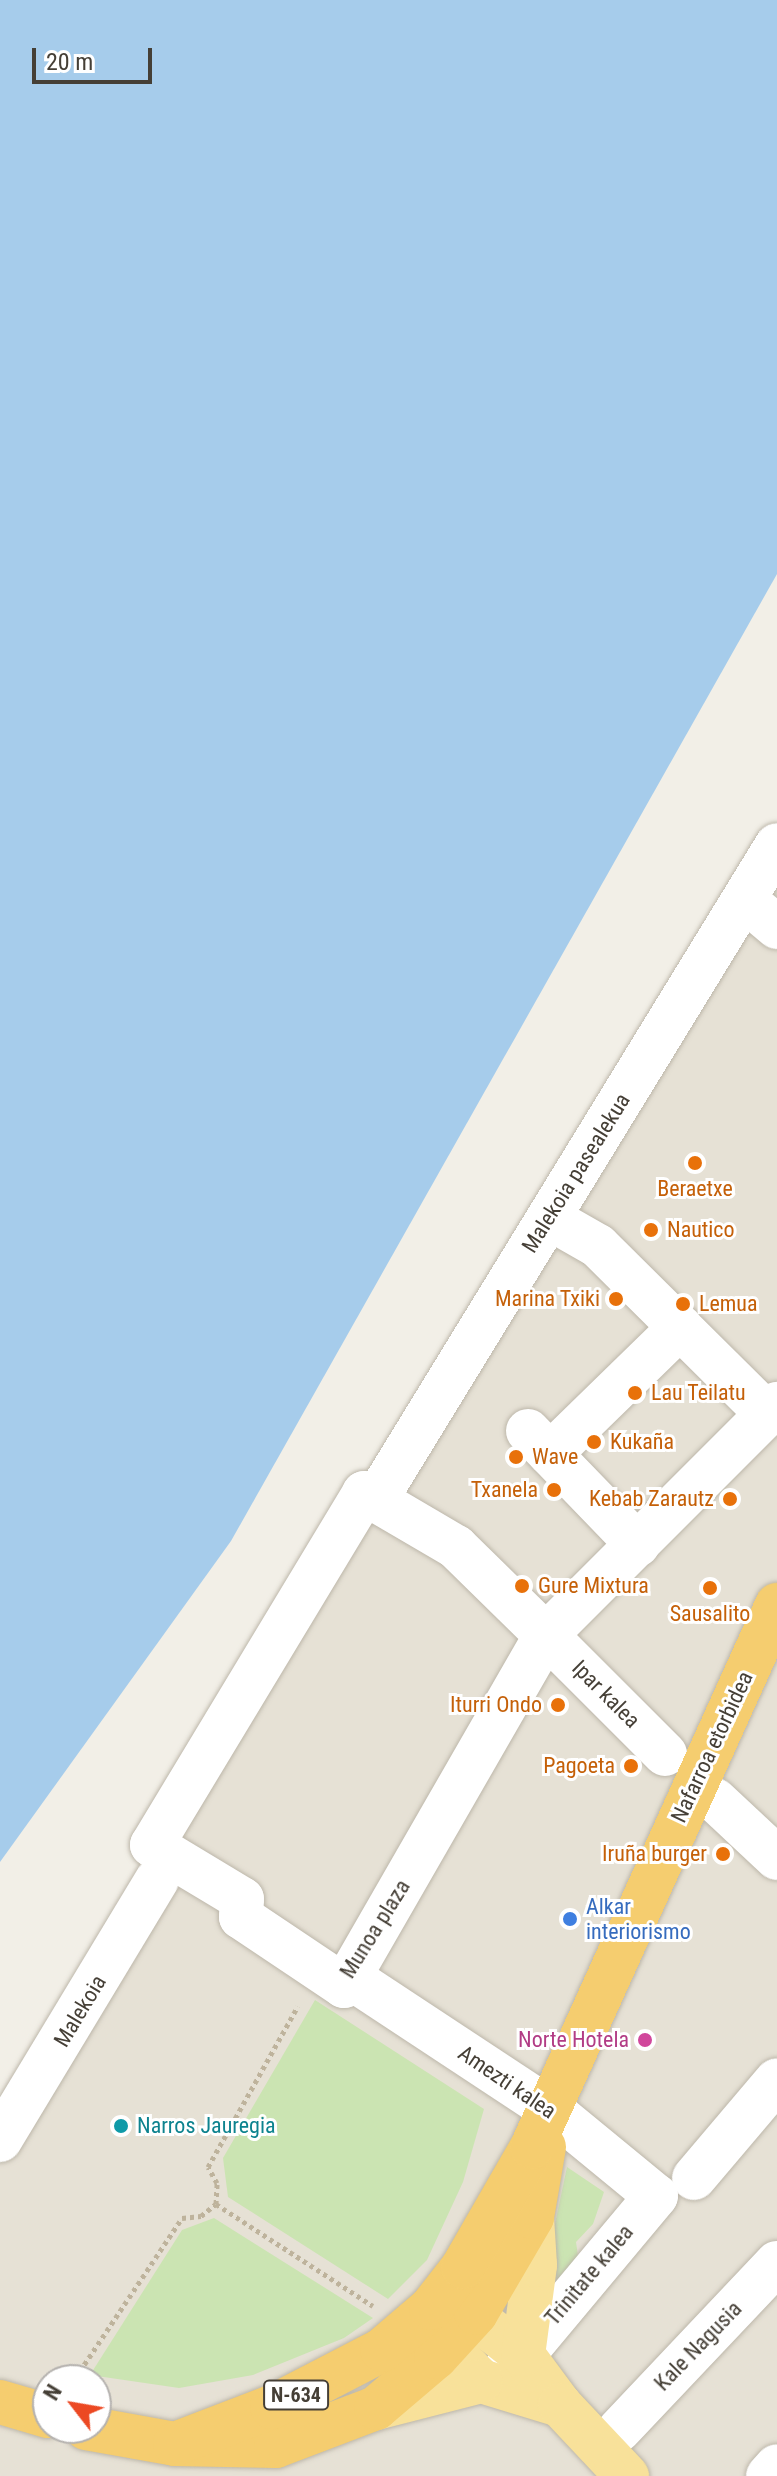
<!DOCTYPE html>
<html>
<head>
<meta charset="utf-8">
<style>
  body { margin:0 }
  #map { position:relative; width:777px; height:2476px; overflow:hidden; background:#f2efe7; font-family:"Roboto Condensed",sans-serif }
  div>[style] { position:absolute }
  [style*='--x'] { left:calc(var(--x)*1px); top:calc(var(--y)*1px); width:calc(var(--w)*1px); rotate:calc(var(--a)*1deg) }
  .residential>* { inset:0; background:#e6e1d5 }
  .green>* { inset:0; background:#cbe4b2 }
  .water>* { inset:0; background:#a6cceb }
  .path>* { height:5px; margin-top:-2.5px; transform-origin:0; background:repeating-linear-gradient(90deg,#beb39c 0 4px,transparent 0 8px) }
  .roads { filter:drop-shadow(0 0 2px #bdb7aa) drop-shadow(0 0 2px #bdb7aa) }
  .minor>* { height:44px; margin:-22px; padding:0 22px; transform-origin:22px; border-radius:22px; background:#fff }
  .major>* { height:44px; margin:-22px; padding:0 22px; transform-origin:22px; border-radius:22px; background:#f8e19a }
  .highway>* { height:44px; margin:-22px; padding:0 22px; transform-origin:22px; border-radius:22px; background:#f5cd6f }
  .dots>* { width:22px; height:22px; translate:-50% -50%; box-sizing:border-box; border:4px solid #fff; border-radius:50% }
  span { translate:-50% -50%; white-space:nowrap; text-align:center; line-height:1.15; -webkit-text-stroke:6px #fff; paint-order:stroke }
  .shield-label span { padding:2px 6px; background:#fff; border:2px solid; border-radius:6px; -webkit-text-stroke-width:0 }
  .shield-label { font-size:20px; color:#453f36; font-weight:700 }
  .street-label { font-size:22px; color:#453f36 }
  .food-label { font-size:22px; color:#c56008 }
  .left { translate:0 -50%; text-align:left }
  .right { translate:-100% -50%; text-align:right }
  .shop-label { font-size:22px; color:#366cbe }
  .hotel-label { font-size:22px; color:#b23c85 }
  .culture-label { font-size:22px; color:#0d838f }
  .north { position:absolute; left:32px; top:2364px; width:80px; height:80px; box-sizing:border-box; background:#fff; border:2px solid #b5b2af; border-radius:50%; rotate:301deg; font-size:22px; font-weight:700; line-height:32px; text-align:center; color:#453f36 }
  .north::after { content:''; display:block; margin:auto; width:28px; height:36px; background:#ec4923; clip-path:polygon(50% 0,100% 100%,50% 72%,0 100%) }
  .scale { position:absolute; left:32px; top:48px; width:120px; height:36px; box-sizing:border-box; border:4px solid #453f36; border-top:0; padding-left:10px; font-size:24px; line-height:28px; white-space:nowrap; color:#453f36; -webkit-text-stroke:6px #fff; paint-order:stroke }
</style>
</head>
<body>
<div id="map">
  <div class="residential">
    <i style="clip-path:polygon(evenodd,777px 834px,777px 2476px,0 2476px,0 2137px,777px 834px,48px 2380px,96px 2380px,96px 2428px,48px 2428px,48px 2380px)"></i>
  </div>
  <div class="green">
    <i style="clip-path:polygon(315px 2000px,484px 2109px,463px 2182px,427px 2260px,388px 2299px,228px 2197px,223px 2158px)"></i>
    <i style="clip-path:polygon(567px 2167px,604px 2192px,593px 2224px,576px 2242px,580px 2270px,554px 2286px,549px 2252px)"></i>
    <i style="clip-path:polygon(214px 2218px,373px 2318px,344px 2338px,253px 2375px,179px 2388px,90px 2375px,182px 2230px)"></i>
  </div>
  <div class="water">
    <i style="clip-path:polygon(0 0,777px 0,777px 574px,231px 1541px,0 1862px)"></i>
  </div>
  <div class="path">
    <i style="--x:216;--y:2204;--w:187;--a:33"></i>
    <i style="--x:80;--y:2371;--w:184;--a:-56.3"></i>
    <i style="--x:182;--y:2218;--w:19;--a:-6"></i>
    <i style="--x:201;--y:2216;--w:19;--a:-39"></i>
    <i style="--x:216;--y:2204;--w:21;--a:-87"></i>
    <i style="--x:217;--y:2183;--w:18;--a:-119"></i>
    <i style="--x:208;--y:2167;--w:184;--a:-60.8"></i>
  </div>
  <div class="roads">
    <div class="minor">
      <i style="--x:745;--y:900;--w:42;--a:40.2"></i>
      <i style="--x:549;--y:1218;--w:56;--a:29.7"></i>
      <i style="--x:598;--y:1246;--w:238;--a:44.8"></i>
      <i style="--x:528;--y:1431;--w:158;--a:46"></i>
      <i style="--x:550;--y:1454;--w:182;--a:-44.3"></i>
      <i style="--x:364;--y:1493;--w:107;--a:30.4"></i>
      <i style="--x:456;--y:1547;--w:126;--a:44.4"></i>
      <i style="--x:546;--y:1635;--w:405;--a:119.9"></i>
      <i style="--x:344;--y:1986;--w:124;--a:-146.2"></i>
      <i style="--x:241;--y:1917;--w:18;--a:-87"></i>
      <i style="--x:242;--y:1899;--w:105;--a:-149"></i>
      <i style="--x:152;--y:1845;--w:411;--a:-58.9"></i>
      <i style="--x:375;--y:1501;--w:769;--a:-58.5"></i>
      <i style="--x:665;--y:1754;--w:168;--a:-135"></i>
      <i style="--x:546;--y:1635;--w:327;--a:-45"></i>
      <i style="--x:715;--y:1800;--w:85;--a:43.1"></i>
      <i style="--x:351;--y:1978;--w:238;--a:33.4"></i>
      <i style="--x:550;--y:2109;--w:137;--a:39.4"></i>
      <i style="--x:656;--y:2196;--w:207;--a:129.9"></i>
      <i style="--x:523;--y:2355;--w:19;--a:145"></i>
      <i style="--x:0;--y:2140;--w:304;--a:-58.9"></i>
      <i style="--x:694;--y:2178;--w:128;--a:-49.7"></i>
      <i style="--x:619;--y:2430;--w:230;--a:-46.6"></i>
      <i style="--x:768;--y:2476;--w:13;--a:-48"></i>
    </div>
    <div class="major">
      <i style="--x:460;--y:2305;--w:35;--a:103"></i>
      <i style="--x:452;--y:2339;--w:14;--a:82"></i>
      <i style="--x:454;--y:2353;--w:22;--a:47"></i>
      <i style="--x:469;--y:2369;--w:17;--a:45"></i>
      <i style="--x:481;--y:2381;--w:83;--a:16.9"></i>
      <i style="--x:432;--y:2325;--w:50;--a:-2.3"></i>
      <i style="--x:482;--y:2323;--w:52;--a:38"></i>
      <i style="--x:523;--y:2355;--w:62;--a:53.5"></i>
      <i style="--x:560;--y:2405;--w:98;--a:46.7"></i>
      <i style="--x:523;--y:2355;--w:91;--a:-82.4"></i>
      <i style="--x:535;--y:2265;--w:48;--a:-93.6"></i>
      <i style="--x:376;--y:2408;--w:108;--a:-14.4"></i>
    </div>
    <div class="highway">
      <i style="--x:0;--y:2402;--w:50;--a:16.3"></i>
      <i style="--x:86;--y:2428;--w:90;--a:10.2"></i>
      <i style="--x:175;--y:2444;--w:101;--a:1.1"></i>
      <i style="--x:276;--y:2446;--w:107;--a:-20.8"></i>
      <i style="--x:376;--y:2408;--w:79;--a:-40.4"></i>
      <i style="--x:436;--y:2357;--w:59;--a:-47.7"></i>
      <i style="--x:476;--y:2313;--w:111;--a:-59.7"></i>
      <i style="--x:532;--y:2217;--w:71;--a:-80.3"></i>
      <i style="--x:175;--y:2444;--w:104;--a:-20.9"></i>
      <i style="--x:272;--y:2407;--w:124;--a:-27.4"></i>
      <i style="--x:382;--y:2350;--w:65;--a:-40.6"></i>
      <i style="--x:431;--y:2308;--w:52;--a:-52"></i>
      <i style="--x:463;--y:2267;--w:138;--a:-60.1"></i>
      <i style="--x:532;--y:2147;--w:595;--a:-65.68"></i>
    </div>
  </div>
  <div class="dots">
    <i style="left:695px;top:1163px;background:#e8710a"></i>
    <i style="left:651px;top:1230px;background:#e8710a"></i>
    <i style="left:616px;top:1299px;background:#e8710a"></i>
    <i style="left:683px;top:1304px;background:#e8710a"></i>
    <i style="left:635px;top:1393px;background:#e8710a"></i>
    <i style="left:594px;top:1442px;background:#e8710a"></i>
    <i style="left:516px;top:1457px;background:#e8710a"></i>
    <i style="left:554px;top:1490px;background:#e8710a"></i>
    <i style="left:730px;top:1499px;background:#e8710a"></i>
    <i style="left:522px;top:1586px;background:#e8710a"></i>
    <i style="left:710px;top:1588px;background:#e8710a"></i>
    <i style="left:558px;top:1705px;background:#e8710a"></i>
    <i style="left:631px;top:1766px;background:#e8710a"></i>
    <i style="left:723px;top:1854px;background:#e8710a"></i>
    <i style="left:570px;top:1919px;background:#3f7fe0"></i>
    <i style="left:645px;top:2040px;background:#d1479c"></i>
    <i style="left:121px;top:2126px;background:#0f9aa8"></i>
  </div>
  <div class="shield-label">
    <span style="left:296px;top:2395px">N-634</span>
  </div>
  <div class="street-label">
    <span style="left:576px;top:1173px;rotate:-58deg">Malekoia pasealekua</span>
    <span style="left:606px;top:1694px;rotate:45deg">Ipar kalea</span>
    <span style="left:712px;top:1747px;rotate:-65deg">Nafarroa etorbidea</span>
    <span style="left:375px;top:1929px;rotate:-58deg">Munoa plaza</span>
    <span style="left:80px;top:2011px;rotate:-59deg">Malekoia</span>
    <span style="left:507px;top:2082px;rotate:34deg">Amezti kalea</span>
    <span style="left:589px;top:2275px;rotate:-50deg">Trinitate kalea</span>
    <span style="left:698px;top:2346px;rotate:-46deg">Kale Nagusia</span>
  </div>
  <div class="food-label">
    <span style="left:695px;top:1189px">Beraetxe</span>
    <span class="left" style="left:667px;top:1230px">Nautico</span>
    <span class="right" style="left:600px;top:1299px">Marina Txiki</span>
    <span class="left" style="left:699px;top:1304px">Lemua</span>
    <span class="left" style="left:651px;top:1393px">Lau Teilatu</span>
    <span class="left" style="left:610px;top:1442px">Kukaña</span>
    <span class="left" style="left:532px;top:1457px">Wave</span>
    <span class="right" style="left:538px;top:1490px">Txanela</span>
    <span class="right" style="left:714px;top:1499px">Kebab Zarautz</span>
    <span class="left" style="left:538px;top:1586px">Gure Mixtura</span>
    <span style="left:710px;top:1614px">Sausalito</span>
    <span class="right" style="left:542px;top:1705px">Iturri Ondo</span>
    <span class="right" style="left:615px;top:1766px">Pagoeta</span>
    <span class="right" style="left:707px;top:1854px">Iruña burger</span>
  </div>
  <div class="shop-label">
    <span class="left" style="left:586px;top:1919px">Alkar<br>interiorismo</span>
  </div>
  <div class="hotel-label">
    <span class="right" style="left:629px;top:2040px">Norte Hotela</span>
  </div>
  <div class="culture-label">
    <span class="left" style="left:137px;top:2126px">Narros Jauregia</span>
  </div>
  <div class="north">N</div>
  <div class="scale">20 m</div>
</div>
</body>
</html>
